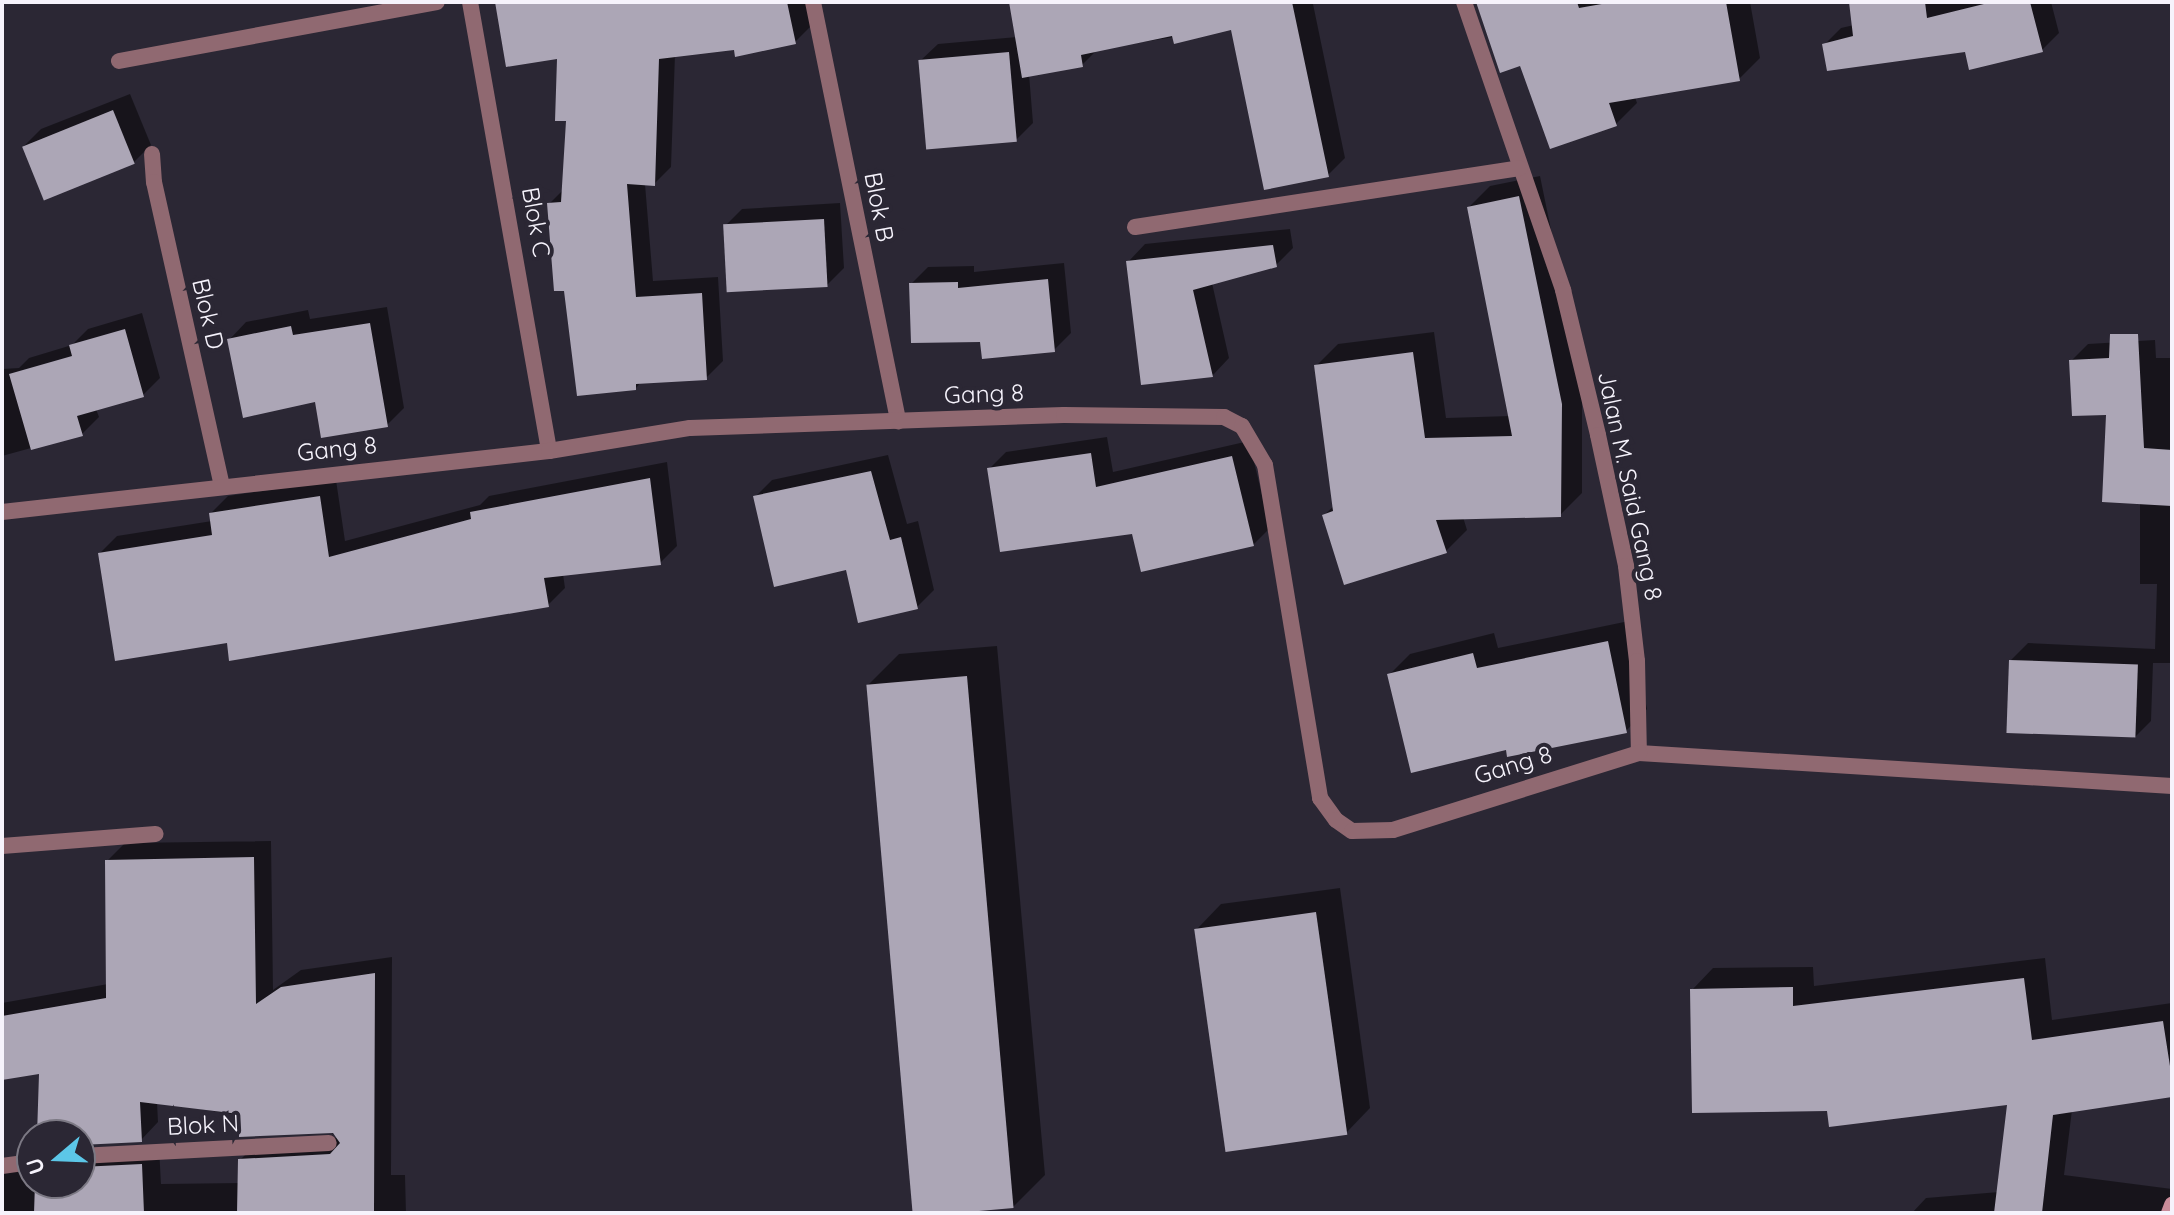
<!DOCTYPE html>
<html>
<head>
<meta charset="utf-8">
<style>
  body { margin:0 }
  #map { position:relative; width:2174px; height:1215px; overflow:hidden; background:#2b2734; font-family:Quicksand,sans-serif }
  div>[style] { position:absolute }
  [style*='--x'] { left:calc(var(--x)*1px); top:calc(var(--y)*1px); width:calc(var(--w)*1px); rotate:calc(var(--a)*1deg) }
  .shadow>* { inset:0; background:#0007 }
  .building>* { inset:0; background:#aca6b6; transform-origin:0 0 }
  .street>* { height:16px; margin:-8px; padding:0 8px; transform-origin:8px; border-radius:8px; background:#906971 }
  .secondary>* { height:16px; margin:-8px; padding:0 8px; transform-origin:8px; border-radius:8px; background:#ca8c9a }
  span { translate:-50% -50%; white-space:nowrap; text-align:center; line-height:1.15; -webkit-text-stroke:8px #2b2734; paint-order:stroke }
  .street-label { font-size:24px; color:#f6f3fc }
  .frame { position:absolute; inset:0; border:4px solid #f6f3fc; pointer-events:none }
  .north { position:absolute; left:16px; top:1119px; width:80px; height:80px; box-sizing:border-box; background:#2b2734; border:2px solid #7c7984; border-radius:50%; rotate:251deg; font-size:22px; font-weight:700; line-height:32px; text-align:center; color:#f6f3fc }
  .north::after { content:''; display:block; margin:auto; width:28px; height:36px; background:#5cc7e8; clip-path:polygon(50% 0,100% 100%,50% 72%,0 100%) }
</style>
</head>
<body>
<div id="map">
  <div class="shadow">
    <i style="clip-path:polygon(499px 2px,807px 2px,812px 25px,795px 42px,675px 55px,671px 167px,654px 184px,645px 184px,653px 281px,718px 277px,723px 361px,706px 378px,641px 382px,636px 388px,549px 204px,564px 189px,568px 119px,559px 56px)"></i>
    <i style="clip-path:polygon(1011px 2px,1326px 2px,1313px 4px,1345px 158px,1328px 175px,1232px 28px,1098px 49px,1082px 65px,1029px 74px,1033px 123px,1016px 140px,920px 61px,938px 44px,1017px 37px)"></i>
    <i style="clip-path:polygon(1478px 2px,1750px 2px,1760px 58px,1739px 79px,1635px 97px,1637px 103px,1616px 124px,1521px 64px)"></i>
    <i style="clip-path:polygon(1851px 2px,2051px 2px,2059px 33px,2042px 50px,1824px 45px,1841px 28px,1854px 25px)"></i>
    <i style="clip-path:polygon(130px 94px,151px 145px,134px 162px,24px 146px,41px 129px)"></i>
    <i style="clip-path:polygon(1540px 176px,1582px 381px,1582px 493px,1560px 515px,1463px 517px,1467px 530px,1446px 551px,1324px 515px,1335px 505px,1316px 366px,1338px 344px,1434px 332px,1446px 418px,1510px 416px,1469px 207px,1490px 186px)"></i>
    <i style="clip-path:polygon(840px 203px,844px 268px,827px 285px,725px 226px,742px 209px)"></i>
    <i style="clip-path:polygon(1290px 229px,1293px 248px,1276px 265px,1212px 283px,1229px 358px,1213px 375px,1128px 262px,1145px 244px)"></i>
    <i style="clip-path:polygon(1064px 263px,1071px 333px,1054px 350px,982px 340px,911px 284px,928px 267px,974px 266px,974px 272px)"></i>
    <i style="clip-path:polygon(387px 307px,404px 408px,387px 425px,317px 400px,229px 340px,246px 322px,308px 310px,310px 319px)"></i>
    <i style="clip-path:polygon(142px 313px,160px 378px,143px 395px,96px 409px,99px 417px,82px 434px,2px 456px,2px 369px,19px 368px,29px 358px,72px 345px,88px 329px)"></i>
    <i style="clip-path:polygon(2155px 340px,2156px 358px,2172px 358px,2172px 663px,2153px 663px,2151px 721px,2134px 738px,2011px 660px,2028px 643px,2155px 649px,2157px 584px,2140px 584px,2140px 502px,2108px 413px,2071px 361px,2088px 344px)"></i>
    <i style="clip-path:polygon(1107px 437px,1113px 472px,1249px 441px,1270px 528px,1253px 545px,1133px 531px,989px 469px,1006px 452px)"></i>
    <i style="clip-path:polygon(888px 455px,907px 524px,918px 521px,934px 590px,917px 607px,847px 568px,755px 497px,772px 480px)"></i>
    <i style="clip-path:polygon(667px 462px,677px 546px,660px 563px,563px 574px,565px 588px,548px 605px,228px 640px,100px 553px,117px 536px,212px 521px,211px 513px,228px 496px,336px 480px,345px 541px,480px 505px,489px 496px)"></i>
    <i style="clip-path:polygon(1629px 621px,1647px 709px,1626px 731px,1389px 675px,1410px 654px,1494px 633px,1498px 648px)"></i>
    <i style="clip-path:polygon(997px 646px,1045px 1175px,1014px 1206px,916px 1213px,868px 685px,899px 654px)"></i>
    <i style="clip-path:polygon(evenodd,271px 841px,273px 990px,301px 970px,392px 957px,391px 1175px,405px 1175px,406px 1213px,2px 1213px,2px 1171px,32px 1166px,32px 1183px,80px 1183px,80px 1135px,39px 1135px,41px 1071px,2px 1078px,2px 1003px,108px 984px,107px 861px,125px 843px,271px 841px,157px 1102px,329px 1130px,338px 1138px,258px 1142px,240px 1160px,240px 1183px,161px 1184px,159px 1147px,98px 1150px,90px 1143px,141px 1140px,158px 1122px,157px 1102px)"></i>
    <i style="clip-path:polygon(1340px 888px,1370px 1108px,1346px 1133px,1197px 929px,1221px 904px)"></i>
    <i style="clip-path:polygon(2045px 958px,2052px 1020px,2172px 1003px,2172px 1095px,2072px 1110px,2064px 1175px,2172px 1189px,2172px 1213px,1912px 1213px,1926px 1198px,1999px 1192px,2009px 1102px,1829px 1109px,1692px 990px,1713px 968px,1813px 967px,1814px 986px)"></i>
  </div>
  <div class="building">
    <i style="clip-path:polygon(495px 2px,787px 2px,796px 44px,735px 57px,734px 50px,659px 59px,655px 186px,627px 184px,636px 297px,702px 293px,707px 380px,636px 384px,636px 390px,577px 396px,564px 291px,554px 291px,547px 203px,561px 202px,566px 121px,555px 121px,557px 59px,506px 67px)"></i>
    <i style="clip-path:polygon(1009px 2px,1292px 2px,1329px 177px,1264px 190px,1231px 30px,1174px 44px,1172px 36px,1081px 55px,1083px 67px,1022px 78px)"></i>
    <i style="clip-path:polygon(1476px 2px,1577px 2px,1579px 8px,1613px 2px,1726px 2px,1740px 81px,1609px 103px,1617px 126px,1550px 149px,1520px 66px,1500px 73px)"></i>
    <i style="clip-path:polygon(1849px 2px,1925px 2px,1927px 18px,1992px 2px,2030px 2px,2043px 52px,1969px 70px,1965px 52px,1827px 71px,1822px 44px,1853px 36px)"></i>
    <i style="left:1009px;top:52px;width:90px;height:91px;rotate:85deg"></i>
    <i style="left:113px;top:110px;width:58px;height:98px;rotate:68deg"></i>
    <i style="clip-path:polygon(1519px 196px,1562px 404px,1561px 517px,1436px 520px,1447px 553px,1344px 585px,1322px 515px,1333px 511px,1314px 365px,1413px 352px,1425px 438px,1512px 436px,1467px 207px)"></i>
    <i style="left:824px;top:219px;width:68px;height:101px;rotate:87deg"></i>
    <i style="clip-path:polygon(1273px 245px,1277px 267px,1193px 290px,1213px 377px,1141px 385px,1126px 261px)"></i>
    <i style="clip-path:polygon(1048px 279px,1055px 352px,982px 359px,980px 342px,911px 343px,909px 283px,958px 282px,958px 288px)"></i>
    <i style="clip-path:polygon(370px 323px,388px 427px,321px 438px,315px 402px,243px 418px,227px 339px,291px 326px,293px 335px)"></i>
    <i style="clip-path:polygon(125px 329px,144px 397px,77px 416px,83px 436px,31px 450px,9px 374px,72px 356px,69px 345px)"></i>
    <i style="clip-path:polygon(2110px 334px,2138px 334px,2144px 448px,2172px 450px,2172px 506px,2102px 502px,2106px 415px,2072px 416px,2069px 360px,2109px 358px)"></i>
    <i style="clip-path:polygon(1091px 453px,1096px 487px,1232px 456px,1254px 546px,1141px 572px,1132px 534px,1000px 552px,987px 468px)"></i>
    <i style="clip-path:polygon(871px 471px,890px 540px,901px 537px,918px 609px,858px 623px,846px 570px,774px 587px,753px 496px)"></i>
    <i style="clip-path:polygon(650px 478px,661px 565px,544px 578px,549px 607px,229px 661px,227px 643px,115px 661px,98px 553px,212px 535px,209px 513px,320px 496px,329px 557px,471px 519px,470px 512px)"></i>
    <i style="clip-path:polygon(1608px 641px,1627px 733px,1507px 757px,1506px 750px,1411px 773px,1387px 674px,1473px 653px,1477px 668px)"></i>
    <i style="left:2009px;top:660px;width:129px;height:73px;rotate:2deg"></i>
    <i style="left:967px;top:676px;width:534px;height:101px;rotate:85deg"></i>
    <i style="clip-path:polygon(254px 857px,256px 1004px,281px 987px,375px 973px,374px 1213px,237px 1213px,238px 1159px,330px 1154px,340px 1143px,333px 1133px,239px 1137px,239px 1114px,140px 1102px,142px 1142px,80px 1145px,80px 1135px,37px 1135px,39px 1074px,2px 1080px,2px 1016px,106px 998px,105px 860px)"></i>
    <i style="left:1316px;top:912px;width:225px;height:123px;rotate:82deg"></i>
    <i style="clip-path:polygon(2024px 978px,2032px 1040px,2163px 1021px,2172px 1079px,2172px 1097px,2053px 1115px,2042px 1213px,1994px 1213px,2007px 1105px,1829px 1127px,1827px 1111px,1692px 1113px,1690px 989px,1793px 987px,1793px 1006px)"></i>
    <i style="clip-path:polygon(142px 1164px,144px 1213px,34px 1213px,35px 1183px,80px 1183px,80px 1167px)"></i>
  </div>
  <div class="street">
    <i style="--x:470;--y:2;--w:456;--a:80"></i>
    <i style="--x:813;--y:2;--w:428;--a:78.5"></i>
    <i style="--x:1464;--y:2;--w:305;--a:71"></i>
    <i style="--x:1563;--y:290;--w:149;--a:76.4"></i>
    <i style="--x:1598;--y:435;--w:134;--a:77.9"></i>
    <i style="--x:1626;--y:566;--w:96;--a:83.4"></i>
    <i style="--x:1637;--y:661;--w:92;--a:88.8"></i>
    <i style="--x:1639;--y:753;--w:534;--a:3.54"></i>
    <i style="--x:119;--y:61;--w:323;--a:-10.5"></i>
    <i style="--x:152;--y:154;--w:28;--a:86"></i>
    <i style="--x:154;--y:182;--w:311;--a:77.4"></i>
    <i style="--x:1135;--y:227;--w:389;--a:-8.7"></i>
    <i style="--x:2;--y:512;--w:550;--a:-6.36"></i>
    <i style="--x:549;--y:451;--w:143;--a:-9.3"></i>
    <i style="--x:690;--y:428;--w:374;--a:-2"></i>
    <i style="--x:1064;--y:415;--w:160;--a:0.7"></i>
    <i style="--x:1224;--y:417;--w:20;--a:27"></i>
    <i style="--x:1242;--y:426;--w:45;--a:59.5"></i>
    <i style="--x:1265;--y:465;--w:338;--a:80.6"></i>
    <i style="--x:1320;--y:798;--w:27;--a:54"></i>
    <i style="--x:1336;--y:820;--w:19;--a:35"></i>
    <i style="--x:1352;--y:831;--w:41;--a:-1.4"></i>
    <i style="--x:1393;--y:830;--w:258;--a:-17.4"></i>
    <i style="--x:2;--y:846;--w:154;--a:-4.5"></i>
    <i style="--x:80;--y:1156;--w:249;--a:-3"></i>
    <i style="--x:2;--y:1166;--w:30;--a:-8"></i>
  </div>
  <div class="secondary">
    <i style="--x:2169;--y:1213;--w:9;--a:-69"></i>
  </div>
  <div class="street-label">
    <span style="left:879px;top:207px;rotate:79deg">Blok B</span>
    <span style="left:536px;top:222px;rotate:80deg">Blok C</span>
    <span style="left:208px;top:314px;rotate:77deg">Blok D</span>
    <span style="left:984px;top:394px;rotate:-2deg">Gang 8</span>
    <span style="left:337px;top:449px;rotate:-6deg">Gang 8</span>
    <span style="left:1630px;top:486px;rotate:78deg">Jalan M. Said Gang 8</span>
    <span style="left:1513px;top:765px;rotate:-17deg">Gang 8</span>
    <span style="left:203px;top:1125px;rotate:-3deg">Blok N</span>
  </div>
  <div class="frame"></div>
  <div class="north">U</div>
</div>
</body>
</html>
